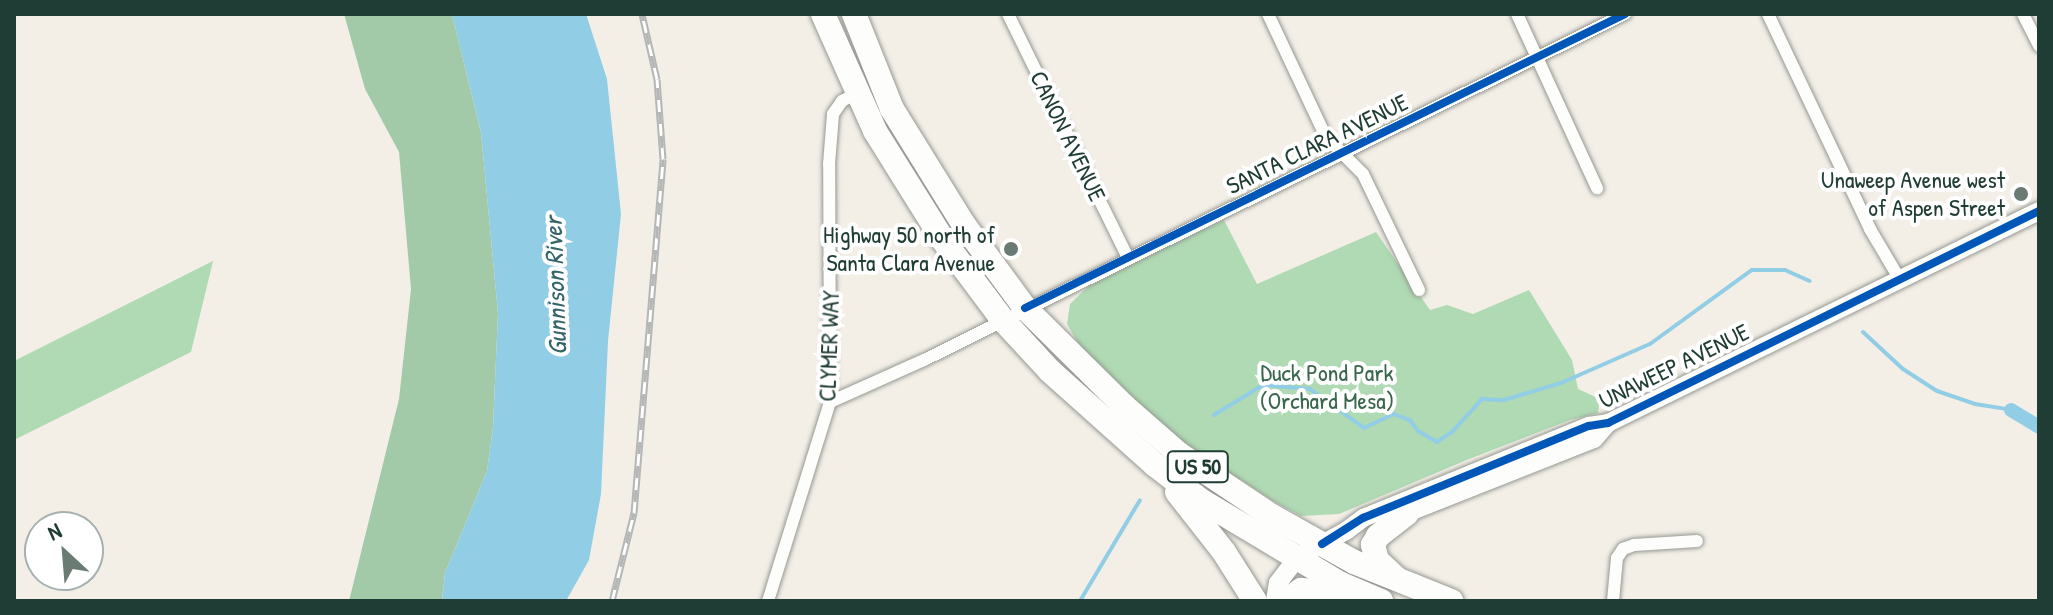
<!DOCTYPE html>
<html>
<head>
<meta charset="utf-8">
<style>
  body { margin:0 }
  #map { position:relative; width:2053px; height:615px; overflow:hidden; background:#f3efe7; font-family:"Patrick Hand",sans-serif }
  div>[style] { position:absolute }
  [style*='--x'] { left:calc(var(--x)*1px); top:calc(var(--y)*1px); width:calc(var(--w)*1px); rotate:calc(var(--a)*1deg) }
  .green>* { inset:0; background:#afdab3 }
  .forest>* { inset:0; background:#a3caa8 }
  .water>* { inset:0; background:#92cde6 }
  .stream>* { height:4px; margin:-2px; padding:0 2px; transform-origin:2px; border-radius:2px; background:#92cde6 }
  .canal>* { height:14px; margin:-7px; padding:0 7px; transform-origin:7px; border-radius:7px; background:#92cde6 }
  .roads { filter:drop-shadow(0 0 2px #959892) drop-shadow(0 0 2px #959892) }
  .street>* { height:12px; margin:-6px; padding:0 6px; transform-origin:6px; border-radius:6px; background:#fdfdfb }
  .secondary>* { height:18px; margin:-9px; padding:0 9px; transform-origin:9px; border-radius:9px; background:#fdfdfb }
  .highway>* { height:24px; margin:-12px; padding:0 12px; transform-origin:12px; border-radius:12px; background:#fdfdfb }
  .rail>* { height:7px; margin-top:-3.5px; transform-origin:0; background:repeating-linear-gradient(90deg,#fff 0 12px,#b4b7b5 0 24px); box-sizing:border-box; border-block:2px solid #b4b7b5 }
  .cycleway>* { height:8px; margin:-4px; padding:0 4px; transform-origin:4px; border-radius:4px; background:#0057b8 }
  .dots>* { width:22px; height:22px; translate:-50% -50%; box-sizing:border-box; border:4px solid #fff; border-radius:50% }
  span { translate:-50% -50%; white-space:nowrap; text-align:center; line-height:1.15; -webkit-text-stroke:8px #fff; paint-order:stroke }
  .shield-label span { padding:2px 6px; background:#fff; border:2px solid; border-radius:6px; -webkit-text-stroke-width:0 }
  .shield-label { font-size:22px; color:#1f3d34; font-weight:700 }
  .street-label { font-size:24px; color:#1f3d34 }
  .poi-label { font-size:24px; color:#1f3d34 }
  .right { translate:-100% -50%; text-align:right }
  .park-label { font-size:24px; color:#39674e }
  .water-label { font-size:26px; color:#356469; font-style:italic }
  .frame { position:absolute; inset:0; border:16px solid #1f3d34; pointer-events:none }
  .north { position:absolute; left:24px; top:511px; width:80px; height:80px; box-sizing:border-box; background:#fff; border:2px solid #a5b1ae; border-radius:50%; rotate:334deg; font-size:22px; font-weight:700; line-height:32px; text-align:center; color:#1f3d34 }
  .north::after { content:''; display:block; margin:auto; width:28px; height:36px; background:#697b73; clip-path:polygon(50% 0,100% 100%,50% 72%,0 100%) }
</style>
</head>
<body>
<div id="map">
  <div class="green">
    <i style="clip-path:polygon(1224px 220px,1257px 284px,1376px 232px,1430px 310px,1447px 305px,1473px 314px,1529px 290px,1572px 360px,1578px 389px,1600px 399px,1598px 413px,1570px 420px,1469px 459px,1339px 514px,1301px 516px,1273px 501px,1170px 434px,1080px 346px,1067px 324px,1070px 304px,1096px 279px)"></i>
    <i style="clip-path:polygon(213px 261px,191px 352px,14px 440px,14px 361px)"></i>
  </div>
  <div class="forest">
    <i style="clip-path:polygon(344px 14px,452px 14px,481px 132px,498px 313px,493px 428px,487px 471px,445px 573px,442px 601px,349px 601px,399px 399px,411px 289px,399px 152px,365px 89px)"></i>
  </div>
  <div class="water">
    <i style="clip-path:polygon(452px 14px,586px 14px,607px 79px,621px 214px,608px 341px,601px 494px,589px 560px,566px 601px,442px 601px,445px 573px,487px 471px,493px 428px,498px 313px,481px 132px)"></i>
  </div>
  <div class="stream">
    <i style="--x:1863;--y:332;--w:54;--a:42.8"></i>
    <i style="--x:1903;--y:369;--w:40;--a:32.9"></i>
    <i style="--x:1937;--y:391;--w:40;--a:18.9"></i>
    <i style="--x:1975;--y:404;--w:36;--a:9"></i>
    <i style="--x:1214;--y:415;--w:57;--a:-31.5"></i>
    <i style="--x:1263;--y:385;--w:47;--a:4.9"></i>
    <i style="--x:1310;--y:389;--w:67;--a:35.8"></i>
    <i style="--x:1364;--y:428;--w:33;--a:-25"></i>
    <i style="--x:1394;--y:414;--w:17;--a:21"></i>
    <i style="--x:1410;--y:420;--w:14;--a:54"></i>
    <i style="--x:1418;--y:431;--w:22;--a:30"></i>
    <i style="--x:1437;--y:442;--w:18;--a:-34"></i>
    <i style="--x:1452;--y:432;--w:45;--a:-47.7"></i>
    <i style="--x:1482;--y:399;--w:22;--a:3"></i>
    <i style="--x:1504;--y:400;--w:59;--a:-16.6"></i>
    <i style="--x:1561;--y:383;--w:97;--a:-23.7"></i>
    <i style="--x:1650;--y:344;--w:126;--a:-36"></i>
    <i style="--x:1752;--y:270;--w:33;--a:0"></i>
    <i style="--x:1785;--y:270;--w:27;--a:24"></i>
    <i style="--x:1080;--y:601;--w:117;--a:-59.3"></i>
  </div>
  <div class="canal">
    <i style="--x:2011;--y:410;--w:33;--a:31"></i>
  </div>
  <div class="roads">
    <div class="street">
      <i style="--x:1008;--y:14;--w:272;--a:63.8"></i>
      <i style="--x:1268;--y:14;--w:136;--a:64.8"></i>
      <i style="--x:1326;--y:137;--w:52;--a:45"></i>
      <i style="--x:1363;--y:174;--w:129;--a:64.2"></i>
      <i style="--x:1517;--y:14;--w:192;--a:65.3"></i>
      <i style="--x:1768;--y:14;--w:238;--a:64.6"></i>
      <i style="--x:1870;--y:229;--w:57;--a:59.4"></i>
      <i style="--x:2023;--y:14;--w:36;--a:63"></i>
      <i style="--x:830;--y:402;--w:103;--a:-24.1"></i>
      <i style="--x:924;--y:360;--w:782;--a:-26.27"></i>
      <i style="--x:768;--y:601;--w:208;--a:-72.7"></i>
      <i style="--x:830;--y:402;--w:238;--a:-90.2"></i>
      <i style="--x:829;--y:164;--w:50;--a:-85.4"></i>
      <i style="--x:833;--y:114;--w:16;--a:-55"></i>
      <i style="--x:842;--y:101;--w:17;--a:-28"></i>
      <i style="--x:1613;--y:601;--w:43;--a:-84.7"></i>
      <i style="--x:1617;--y:558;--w:11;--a:-56"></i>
      <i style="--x:1623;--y:549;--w:12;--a:-20"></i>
      <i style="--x:1634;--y:545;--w:63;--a:-3.6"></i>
    </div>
    <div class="secondary">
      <i style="--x:1397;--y:517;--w:212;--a:-21.6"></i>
      <i style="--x:1594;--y:439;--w:21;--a:-49"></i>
      <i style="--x:1275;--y:601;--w:18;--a:-81"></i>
      <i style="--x:1278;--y:583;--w:31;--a:-53"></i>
      <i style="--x:1297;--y:558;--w:56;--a:-28.9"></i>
      <i style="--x:1346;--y:531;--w:21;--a:-37"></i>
      <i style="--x:1363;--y:518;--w:244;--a:-22.2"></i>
      <i style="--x:1589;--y:426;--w:19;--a:-9"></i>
      <i style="--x:1608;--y:423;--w:480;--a:-26.2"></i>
    </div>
    <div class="highway">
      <i style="--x:823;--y:14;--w:128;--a:66"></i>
      <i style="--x:875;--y:131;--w:128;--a:58"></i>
      <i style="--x:943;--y:240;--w:99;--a:53.2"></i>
      <i style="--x:1002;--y:319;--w:71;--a:47.3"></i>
      <i style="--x:1050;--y:371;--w:141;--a:41.8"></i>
      <i style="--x:1155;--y:465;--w:59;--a:37.5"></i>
      <i style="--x:1202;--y:501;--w:160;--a:30.9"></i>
      <i style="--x:1339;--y:583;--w:46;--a:23.2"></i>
      <i style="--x:854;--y:14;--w:102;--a:68.2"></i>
      <i style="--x:892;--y:109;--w:137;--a:58.2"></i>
      <i style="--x:964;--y:225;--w:103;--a:53.7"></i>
      <i style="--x:1025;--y:308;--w:139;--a:44.7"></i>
      <i style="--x:1124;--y:406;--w:73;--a:41.1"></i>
      <i style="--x:1179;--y:454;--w:112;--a:33.7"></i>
      <i style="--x:1272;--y:516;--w:94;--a:29.3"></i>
      <i style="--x:1354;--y:562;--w:105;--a:21.9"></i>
      <i style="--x:1177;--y:492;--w:76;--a:51.9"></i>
      <i style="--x:1224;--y:552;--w:58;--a:57.7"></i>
      <i style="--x:1395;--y:577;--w:25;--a:-137"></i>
      <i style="--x:1377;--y:560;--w:16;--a:-105"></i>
      <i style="--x:1373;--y:545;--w:10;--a:-61"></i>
      <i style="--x:1378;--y:536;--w:37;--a:-38"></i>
      <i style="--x:1286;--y:601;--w:19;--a:-36"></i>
      <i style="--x:1301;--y:590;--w:47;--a:3.7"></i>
    </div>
  </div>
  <div class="rail">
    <i style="--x:612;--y:601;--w:91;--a:-76"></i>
    <i style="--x:634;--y:513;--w:355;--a:-85.3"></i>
    <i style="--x:663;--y:159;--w:80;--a:-94.3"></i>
    <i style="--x:657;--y:79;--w:67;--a:-103"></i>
  </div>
  <div class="cycleway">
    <i style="--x:1025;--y:308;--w:668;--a:-26.1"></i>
    <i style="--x:1322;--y:544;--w:49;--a:-32.4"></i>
    <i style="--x:1363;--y:518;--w:244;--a:-22.2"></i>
    <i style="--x:1589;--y:426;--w:19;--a:-9"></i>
    <i style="--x:1608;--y:423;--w:480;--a:-26.2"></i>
  </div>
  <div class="dots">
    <i style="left:2021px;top:194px;background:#697b73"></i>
    <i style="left:1011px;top:249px;background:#697b73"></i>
  </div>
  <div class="shield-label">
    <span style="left:1198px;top:467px">US 50</span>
  </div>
  <div class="street-label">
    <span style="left:1068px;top:136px;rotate:64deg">CANON AVENUE</span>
    <span style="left:1317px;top:144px;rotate:-26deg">SANTA CLARA AVENUE</span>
    <span style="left:829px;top:346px;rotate:-88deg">CLYMER WAY</span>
    <span style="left:1674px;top:366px;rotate:-26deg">UNAWEEP AVENUE</span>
  </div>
  <div class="poi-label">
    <span class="right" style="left:2005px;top:194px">Unaweep Avenue west<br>of Aspen Street</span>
    <span class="right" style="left:995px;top:249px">Highway 50 north of<br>Santa Clara Avenue</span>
  </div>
  <div class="park-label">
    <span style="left:1327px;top:387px">Duck Pond Park<br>(Orchard Mesa)</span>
  </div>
  <div class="water-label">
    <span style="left:555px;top:286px;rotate:-92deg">Gunnison River</span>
  </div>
  <div class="frame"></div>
  <div class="north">N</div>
</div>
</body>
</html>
